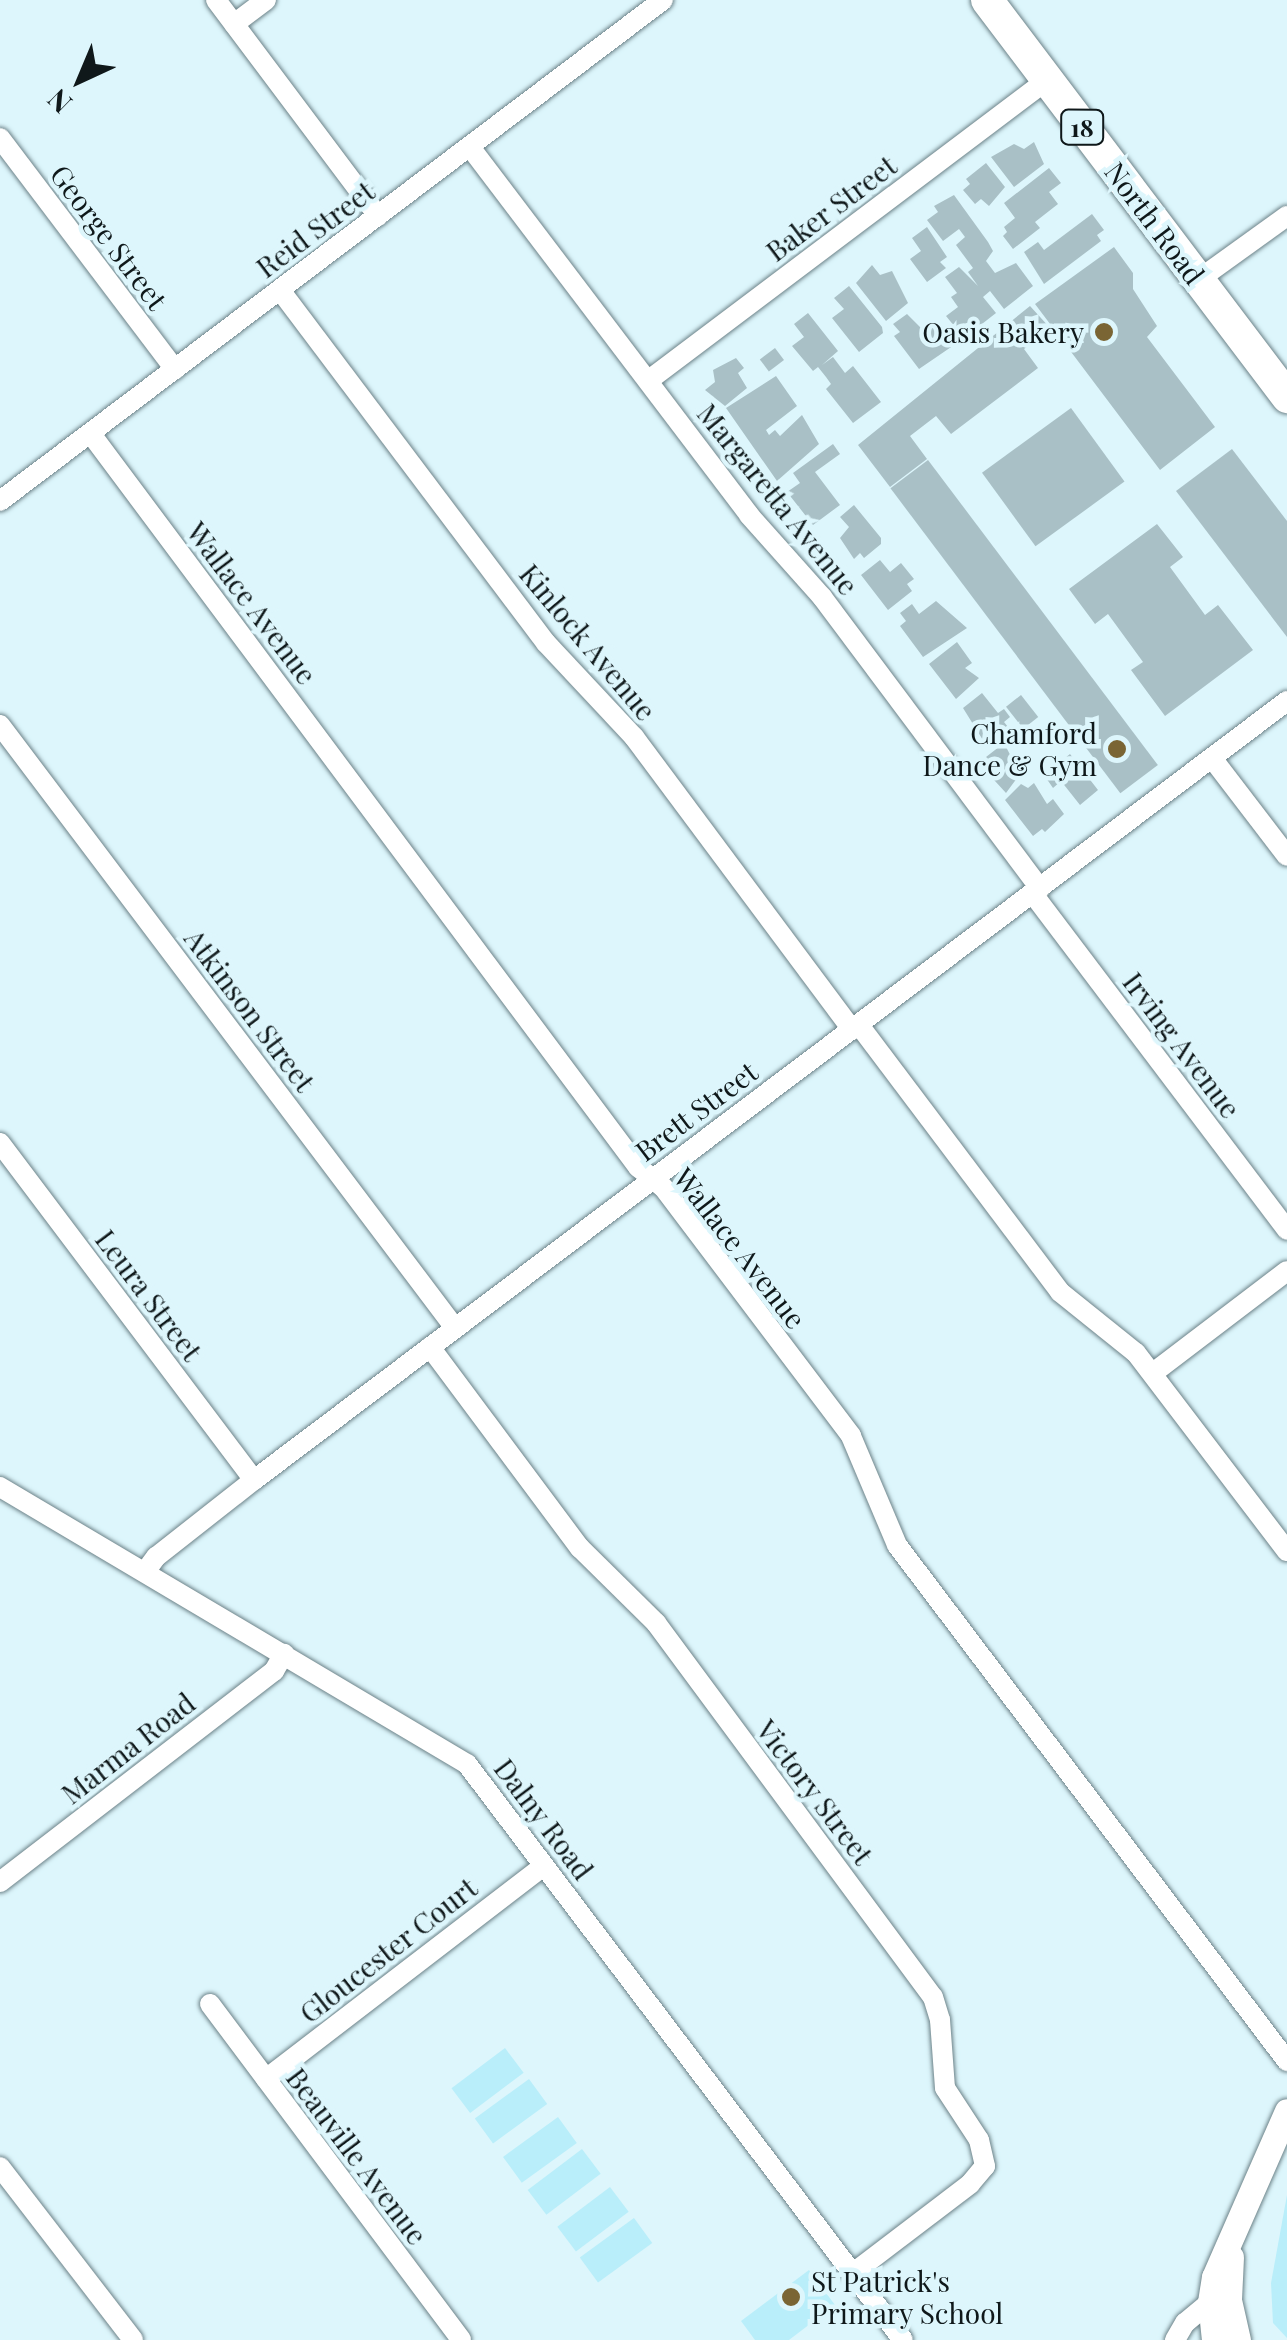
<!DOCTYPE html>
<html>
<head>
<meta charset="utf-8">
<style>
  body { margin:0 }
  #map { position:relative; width:1287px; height:2340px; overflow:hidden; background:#ddf6fc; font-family:"Playfair Display",serif }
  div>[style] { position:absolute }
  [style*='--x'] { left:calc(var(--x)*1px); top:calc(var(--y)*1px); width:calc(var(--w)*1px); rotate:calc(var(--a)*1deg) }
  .green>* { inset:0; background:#b9eefa; transform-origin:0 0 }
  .building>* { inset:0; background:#a9c0c6; transform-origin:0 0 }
  .roads { filter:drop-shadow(0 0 2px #6c8288) drop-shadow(0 0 2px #6c8288) }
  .minor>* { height:20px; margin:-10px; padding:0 10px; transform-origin:10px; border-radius:10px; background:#fff }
  .tertiary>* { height:25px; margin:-12.5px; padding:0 12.5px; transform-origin:12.5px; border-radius:12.5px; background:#fff }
  .trunk>* { height:32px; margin:-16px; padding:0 16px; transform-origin:16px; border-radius:16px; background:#fff }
  .dots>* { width:28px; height:28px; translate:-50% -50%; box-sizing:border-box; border:5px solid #ddf6fc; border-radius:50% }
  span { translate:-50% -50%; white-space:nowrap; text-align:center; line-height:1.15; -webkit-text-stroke:9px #ddf6fc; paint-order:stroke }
  .shield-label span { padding:2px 8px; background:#ddf6fc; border:2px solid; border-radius:8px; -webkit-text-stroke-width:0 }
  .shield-label { font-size:25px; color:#0f181a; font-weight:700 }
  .street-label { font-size:28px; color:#0f181a }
  .poi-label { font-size:28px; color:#0f181a }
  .right { translate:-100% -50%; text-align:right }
  .left { translate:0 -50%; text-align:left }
  .north { position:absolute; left:30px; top:30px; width:100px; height:100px; -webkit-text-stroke:8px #ddf6fc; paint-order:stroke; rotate:224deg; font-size:28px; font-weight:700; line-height:40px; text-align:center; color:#0f181a }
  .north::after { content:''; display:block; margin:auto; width:35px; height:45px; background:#0f181a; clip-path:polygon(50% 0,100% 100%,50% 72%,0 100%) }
</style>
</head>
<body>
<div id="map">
  <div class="green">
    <i style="left:505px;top:2048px;width:31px;height:67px;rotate:53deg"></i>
    <i style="left:529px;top:2079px;width:31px;height:67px;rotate:54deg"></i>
    <i style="left:558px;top:2117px;width:32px;height:68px;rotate:54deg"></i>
    <i style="left:582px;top:2149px;width:31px;height:68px;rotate:53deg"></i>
    <i style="left:610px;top:2187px;width:31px;height:66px;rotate:53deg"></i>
    <i style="clip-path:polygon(1287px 2195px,1287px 2338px,1273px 2323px,1271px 2283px)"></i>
    <i style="left:634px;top:2218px;width:31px;height:67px;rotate:54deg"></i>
    <i style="clip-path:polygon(809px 2270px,835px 2305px,789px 2340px,755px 2340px,741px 2321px)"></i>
  </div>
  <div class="building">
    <i style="clip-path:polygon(1034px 142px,1044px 164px,1014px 187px,991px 157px,1014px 144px,1024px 149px)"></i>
    <i style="clip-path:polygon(986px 163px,1005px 187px,989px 206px,981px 199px,975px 204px,963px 190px,970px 184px,966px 179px)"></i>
    <i style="clip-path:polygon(1049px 168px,1061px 183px,1049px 192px,1058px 204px,1035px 222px,1040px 228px,1013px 249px,1003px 236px,1007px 232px,1004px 227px,1015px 218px,1004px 203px)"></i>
    <i style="clip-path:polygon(954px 195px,988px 242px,993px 251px,986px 261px,995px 273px,1016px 263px,1033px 286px,1004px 309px,990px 291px,983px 297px,996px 313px,964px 338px,946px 316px,958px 307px,951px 297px,957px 293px,945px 277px,959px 267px,978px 286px,968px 272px,973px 268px,956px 245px,965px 237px,959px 229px,943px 241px,927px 220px,938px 212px,934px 206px)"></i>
    <i style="clip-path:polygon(1092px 214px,1104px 230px,1097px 235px,1101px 241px,1044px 284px,1024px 252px,1038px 242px,1044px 250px)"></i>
    <i style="clip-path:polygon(927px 227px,947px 257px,940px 262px,946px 268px,927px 282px,910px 259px,921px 251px,912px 238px)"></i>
    <i style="clip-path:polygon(1114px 247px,1133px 273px,1133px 289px,1157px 326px,1147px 337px,1215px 427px,1160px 470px,1035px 304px)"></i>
    <i style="clip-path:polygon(872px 265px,880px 275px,892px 271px,908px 303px,886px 321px,856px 283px)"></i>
    <i style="clip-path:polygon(849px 286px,882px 327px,883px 333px,859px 352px,832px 318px,844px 309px,834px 298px)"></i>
    <i style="clip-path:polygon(1030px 306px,1051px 329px,1024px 349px,1038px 368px,951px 434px,936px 416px,910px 436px,927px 459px,890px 487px,858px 445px)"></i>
    <i style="clip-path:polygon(808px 313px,838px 351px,822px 365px,833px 357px,845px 373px,853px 366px,881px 402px,853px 423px,826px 389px,831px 384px,826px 377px,818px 367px,813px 371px,792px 346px,804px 337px,794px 324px)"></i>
    <i style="clip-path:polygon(907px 314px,921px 328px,930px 321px,940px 333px,946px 329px,957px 343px,919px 369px,894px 336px,900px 332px,893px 324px)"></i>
    <i style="left:775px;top:348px;width:15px;height:19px;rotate:53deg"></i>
    <i style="clip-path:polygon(736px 358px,744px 368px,738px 373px,747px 388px,725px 406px,705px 390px,715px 382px,713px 370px)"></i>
    <i style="clip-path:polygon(776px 376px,797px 406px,766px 430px,769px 435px,775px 430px,780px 436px,802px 415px,819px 444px,777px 481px,726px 408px)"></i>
    <i style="left:1071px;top:408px;width:91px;height:110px;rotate:54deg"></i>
    <i style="clip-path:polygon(833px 444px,840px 454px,815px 472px,840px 505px,813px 525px,787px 492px,800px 483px,793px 473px)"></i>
    <i style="clip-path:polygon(1232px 449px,1287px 521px,1287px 637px,1176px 491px)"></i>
    <i style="left:928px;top:460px;width:382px;height:47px;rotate:53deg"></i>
    <i style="clip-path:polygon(854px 505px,881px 538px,881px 544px,864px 558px,860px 553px,854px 559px,840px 538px,849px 527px,840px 517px)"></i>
    <i style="clip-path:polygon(1157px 524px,1183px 557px,1170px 567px,1205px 615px,1218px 605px,1253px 650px,1165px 716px,1131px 670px,1143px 662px,1108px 614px,1095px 624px,1069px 589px)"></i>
    <i style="clip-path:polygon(880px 560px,890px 572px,901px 563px,914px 579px,907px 584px,912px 591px,888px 610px,861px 575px)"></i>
    <i style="clip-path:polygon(936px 601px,967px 628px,923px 657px,900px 626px,906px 621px,900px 613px,912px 604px,919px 614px)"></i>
    <i style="clip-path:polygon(957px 642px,972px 663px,965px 668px,979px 678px,956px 699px,929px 664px)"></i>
    <i style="clip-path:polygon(982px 693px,998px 713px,1004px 709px,1010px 717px,1004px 722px,1008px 727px,986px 745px,963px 708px)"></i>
    <i style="left:1021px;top:695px;width:28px;height:19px;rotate:52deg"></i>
    <i style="clip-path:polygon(1004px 743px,1020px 774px,1006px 793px,984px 769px,992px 763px,986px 757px)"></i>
    <i style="clip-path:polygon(1070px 754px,1098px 790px,1080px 805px,1061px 781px,1053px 788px,1044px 775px)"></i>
    <i style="clip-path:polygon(1034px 783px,1047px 804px,1053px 799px,1064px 814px,1045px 832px,1042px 829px,1033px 836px,1005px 800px,1021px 784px,1028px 788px)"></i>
  </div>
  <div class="roads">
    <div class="minor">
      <i style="--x:216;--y:0;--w:270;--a:53.1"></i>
      <i style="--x:234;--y:24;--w:40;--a:-37"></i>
      <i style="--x:0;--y:138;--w:290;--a:52.9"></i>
      <i style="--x:470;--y:147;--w:462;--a:52.8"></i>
      <i style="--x:749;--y:515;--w:110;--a:48.3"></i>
      <i style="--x:822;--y:597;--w:364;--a:53.2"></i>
      <i style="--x:1198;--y:280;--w:110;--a:-35.7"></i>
      <i style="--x:280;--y:290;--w:442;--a:53"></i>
      <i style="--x:546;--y:643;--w:129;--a:46.9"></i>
      <i style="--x:634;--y:737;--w:365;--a:53.3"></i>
      <i style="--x:649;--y:380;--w:498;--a:-37"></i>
      <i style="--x:91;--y:434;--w:915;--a:53.27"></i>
      <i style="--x:638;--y:1167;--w:32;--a:39"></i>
      <i style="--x:663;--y:1187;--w:312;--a:52.9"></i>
      <i style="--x:851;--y:1436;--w:118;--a:67.1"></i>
      <i style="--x:897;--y:1545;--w:647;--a:52.92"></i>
      <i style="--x:0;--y:501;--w:831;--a:-37.08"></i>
      <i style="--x:0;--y:725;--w:755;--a:52.96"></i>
      <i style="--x:1212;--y:758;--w:123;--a:52.6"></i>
      <i style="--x:1033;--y:894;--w:421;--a:52.9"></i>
      <i style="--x:859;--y:1025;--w:334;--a:53"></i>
      <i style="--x:1060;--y:1292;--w:97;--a:38.8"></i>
      <i style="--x:1136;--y:1353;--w:249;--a:52.7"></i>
      <i style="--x:0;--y:1143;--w:422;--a:53"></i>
      <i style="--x:430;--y:1347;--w:251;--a:53.3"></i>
      <i style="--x:580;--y:1548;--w:107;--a:44.6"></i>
      <i style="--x:656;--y:1623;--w:465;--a:53.5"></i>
      <i style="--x:933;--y:1997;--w:24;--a:73"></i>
      <i style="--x:940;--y:2020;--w:68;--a:85.8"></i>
      <i style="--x:945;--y:2088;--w:62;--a:56.8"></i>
      <i style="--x:979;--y:2140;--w:27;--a:77"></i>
      <i style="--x:985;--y:2166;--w:23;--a:130"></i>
      <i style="--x:970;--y:2184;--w:147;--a:142.7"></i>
      <i style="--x:1153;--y:1373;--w:168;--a:-37.3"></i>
      <i style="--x:0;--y:1487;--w:543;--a:30.67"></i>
      <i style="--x:467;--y:1764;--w:722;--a:52.88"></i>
      <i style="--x:145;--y:1572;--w:19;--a:-54"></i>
      <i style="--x:156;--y:1557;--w:125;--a:-38.2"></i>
      <i style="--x:254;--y:1480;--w:1294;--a:-37.02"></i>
      <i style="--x:0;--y:1882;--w:346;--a:-37.6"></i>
      <i style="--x:274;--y:1671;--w:20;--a:-60"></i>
      <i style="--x:210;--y:2004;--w:419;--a:53.2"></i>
      <i style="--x:266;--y:2079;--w:350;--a:-37.5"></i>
      <i style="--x:0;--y:2167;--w:218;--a:52.4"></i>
      <i style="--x:1175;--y:2340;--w:20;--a:-60"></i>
      <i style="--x:1185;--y:2323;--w:33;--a:-40"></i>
    </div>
    <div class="tertiary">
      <i style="--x:1231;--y:2257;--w:43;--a:92.7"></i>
      <i style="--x:1229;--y:2300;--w:41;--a:77.3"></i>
      <i style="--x:1214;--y:2340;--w:38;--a:-96"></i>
      <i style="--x:1210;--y:2302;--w:25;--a:-81"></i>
      <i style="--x:1214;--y:2277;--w:181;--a:-66.3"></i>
    </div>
    <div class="trunk">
      <i style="--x:987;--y:0;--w:498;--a:52.9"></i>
    </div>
  </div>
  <div class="dots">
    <i style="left:1104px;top:332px;background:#7a6534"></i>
    <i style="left:1117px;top:749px;background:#7a6534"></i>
    <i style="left:791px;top:2297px;background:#7a6534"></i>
  </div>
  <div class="shield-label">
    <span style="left:1082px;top:127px">18</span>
  </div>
  <div class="street-label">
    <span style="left:831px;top:208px;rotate:-37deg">Baker Street</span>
    <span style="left:1155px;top:223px;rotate:53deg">North Road</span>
    <span style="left:315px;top:229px;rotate:-37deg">Reid Street</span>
    <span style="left:109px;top:237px;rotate:53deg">George Street</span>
    <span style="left:778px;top:499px;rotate:51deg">Margaretta Avenue</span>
    <span style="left:252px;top:603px;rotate:53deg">Wallace Avenue</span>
    <span style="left:588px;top:642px;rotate:50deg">Kinlock Avenue</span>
    <span style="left:250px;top:1010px;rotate:53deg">Atkinson Street</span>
    <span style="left:1182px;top:1045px;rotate:53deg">Irving Avenue</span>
    <span style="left:696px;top:1111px;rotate:-37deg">Brett Street</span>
    <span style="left:740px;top:1248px;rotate:52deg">Wallace Avenue</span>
    <span style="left:149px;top:1295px;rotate:53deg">Leura Street</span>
    <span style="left:128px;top:1748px;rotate:-38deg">Marma Road</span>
    <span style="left:815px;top:1792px;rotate:53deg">Victory Street</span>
    <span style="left:544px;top:1819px;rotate:53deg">Dalny Road</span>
    <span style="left:388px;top:1950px;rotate:-38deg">Gloucester Court</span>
    <span style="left:357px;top:2156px;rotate:53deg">Beauville Avenue</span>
  </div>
  <div class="poi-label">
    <span class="right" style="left:1084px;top:332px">Oasis Bakery</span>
    <span class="right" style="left:1097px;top:749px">Chamford<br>Dance &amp; Gym</span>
    <span class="left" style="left:811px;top:2297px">St Patrick's<br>Primary School</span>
  </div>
  <div class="north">N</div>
</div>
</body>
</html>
